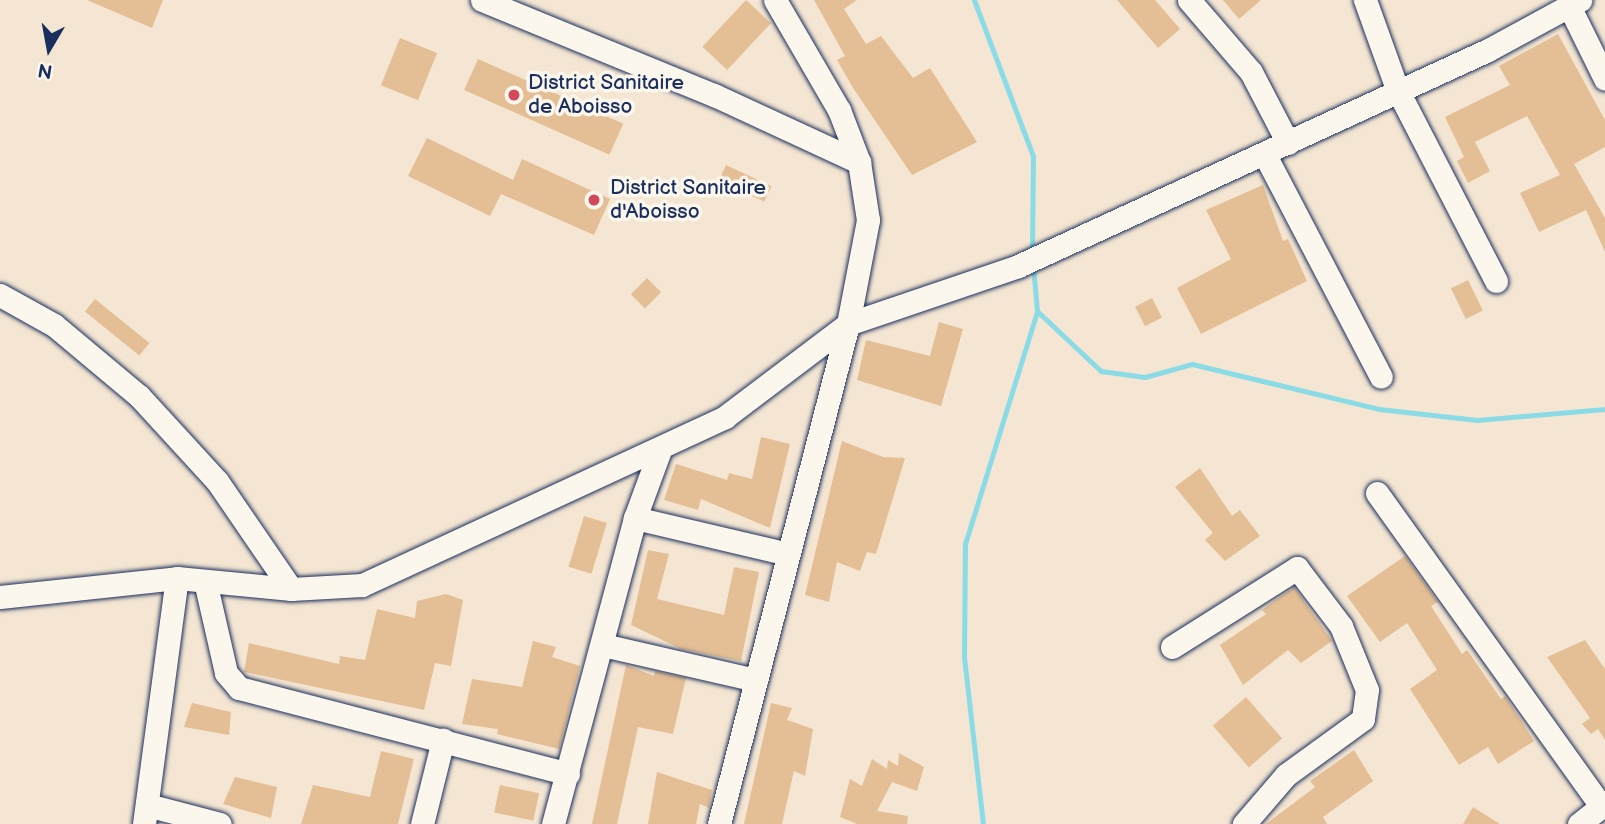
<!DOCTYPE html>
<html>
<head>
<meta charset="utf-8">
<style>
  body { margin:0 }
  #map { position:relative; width:1605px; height:824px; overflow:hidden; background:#f4e6d2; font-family:"Balsamiq Sans",sans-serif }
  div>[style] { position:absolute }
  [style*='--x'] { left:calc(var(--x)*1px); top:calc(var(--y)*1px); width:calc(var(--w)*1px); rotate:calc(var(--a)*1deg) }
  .stream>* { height:5px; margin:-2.5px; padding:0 2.5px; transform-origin:2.5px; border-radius:2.5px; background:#8bdbe7 }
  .building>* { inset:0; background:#e4bf95; transform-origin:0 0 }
  .roads { filter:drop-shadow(0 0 2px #1b2f5e) drop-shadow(0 0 2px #1b2f5e) }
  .minor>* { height:23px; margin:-11.5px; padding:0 11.5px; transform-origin:11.5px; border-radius:11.5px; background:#fbf7ec }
  .dots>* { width:19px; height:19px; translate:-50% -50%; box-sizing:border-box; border:4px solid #fbf7ec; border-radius:50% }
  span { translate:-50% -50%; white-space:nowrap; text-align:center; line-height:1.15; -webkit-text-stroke:7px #fbf7ec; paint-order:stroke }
  .poi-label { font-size:21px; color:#1b2f5e }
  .left { translate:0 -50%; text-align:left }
  .north { position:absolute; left:14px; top:14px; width:70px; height:70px; -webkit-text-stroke:5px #fbf7ec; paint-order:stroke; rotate:190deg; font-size:19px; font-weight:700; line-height:28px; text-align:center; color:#1b2f5e }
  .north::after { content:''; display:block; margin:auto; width:24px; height:32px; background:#1b2f5e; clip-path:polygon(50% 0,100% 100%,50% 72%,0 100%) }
</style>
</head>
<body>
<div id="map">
  <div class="stream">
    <i style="--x:974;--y:0;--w:167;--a:69.3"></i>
    <i style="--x:1033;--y:156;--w:96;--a:90.6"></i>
    <i style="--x:1037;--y:311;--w:88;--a:43.2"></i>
    <i style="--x:1101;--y:371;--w:44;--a:7.8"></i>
    <i style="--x:1145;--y:377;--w:49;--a:-15.5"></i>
    <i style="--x:1192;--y:364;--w:192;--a:13.5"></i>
    <i style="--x:1379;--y:409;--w:99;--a:6.4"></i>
    <i style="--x:1477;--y:420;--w:128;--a:-4.9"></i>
    <i style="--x:983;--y:824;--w:169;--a:-96.5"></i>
    <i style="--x:964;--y:656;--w:112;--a:-89.5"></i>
    <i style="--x:965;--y:544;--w:244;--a:-72.8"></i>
    <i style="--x:1037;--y:311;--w:46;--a:-95"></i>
  </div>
  <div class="building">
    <i style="clip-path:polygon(87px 0,163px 0,152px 28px)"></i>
    <i style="left:746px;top:0;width:34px;height:64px;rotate:43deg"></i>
    <i style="clip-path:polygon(814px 0,857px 0,844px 9px,866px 44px,881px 36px,913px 78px,930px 68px,977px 142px,912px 175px,853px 88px,837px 60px,845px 56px)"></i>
    <i style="clip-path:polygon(1117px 0,1155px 0,1180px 29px,1158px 48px)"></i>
    <i style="clip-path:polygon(1223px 0,1261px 0,1239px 19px)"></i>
    <i style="clip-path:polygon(1558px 34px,1605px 120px,1605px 147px,1574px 164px,1605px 218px,1605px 252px,1586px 210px,1539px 232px,1520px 193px,1560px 175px,1527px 116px,1475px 142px,1490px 171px,1468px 183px,1457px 161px,1464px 157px,1445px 117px,1510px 85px,1499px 66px)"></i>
    <i style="left:400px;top:38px;width:40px;height:51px;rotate:22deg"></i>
    <i style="left:478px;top:59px;width:159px;height:34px;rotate:24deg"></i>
    <i style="clip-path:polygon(427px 138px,513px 180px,522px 159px,610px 199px,594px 235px,501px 194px,490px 216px,408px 176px)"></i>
    <i style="left:726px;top:165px;width:50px;height:17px;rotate:25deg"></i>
    <i style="clip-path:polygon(1263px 185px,1283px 241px,1288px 239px,1307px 281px,1201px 334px,1177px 288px,1231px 259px,1206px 210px)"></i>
    <i style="left:647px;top:278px;width:20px;height:23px;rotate:45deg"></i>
    <i style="left:1468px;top:280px;width:34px;height:19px;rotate:64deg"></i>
    <i style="left:1152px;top:298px;width:22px;height:19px;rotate:63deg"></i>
    <i style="left:95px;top:299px;width:70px;height:16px;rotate:39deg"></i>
    <i style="clip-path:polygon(939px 322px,963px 329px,941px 406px,857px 380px,866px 340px,930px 356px)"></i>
    <i style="clip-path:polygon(761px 437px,790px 444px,770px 528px,701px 499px,698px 510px,664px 500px,676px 464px,727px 480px,729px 473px,752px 479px)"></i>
    <i style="clip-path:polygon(842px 441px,883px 457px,905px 458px,876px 554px,867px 552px,860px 571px,837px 562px,829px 602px,805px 595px)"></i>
    <i style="clip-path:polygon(1200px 468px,1232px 516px,1240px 510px,1260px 536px,1225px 561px,1205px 540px,1213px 533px,1175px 487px)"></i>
    <i style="left:584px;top:516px;width:24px;height:53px;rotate:17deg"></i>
    <i style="clip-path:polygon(648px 550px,669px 554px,657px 599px,724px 615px,734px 567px,759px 572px,741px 661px,681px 649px,631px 625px)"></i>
    <i style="clip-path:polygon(1405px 556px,1438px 602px,1431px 606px,1462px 654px,1467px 650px,1501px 699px,1505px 696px,1534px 741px,1498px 764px,1488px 747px,1459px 765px,1410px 689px,1437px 670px,1407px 623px,1380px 642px,1347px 596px)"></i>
    <i style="clip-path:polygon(1294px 587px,1332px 641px,1301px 663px,1288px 650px,1243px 685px,1220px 645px,1266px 614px,1262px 610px)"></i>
    <i style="clip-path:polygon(446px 594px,463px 600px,451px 666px,435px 663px,424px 710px,244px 672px,249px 643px,339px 664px,340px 656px,365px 660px,377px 609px,415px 618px,417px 601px)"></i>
    <i style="clip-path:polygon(1585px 640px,1605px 669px,1605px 740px,1598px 729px,1591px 734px,1582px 724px,1590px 718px,1547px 657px)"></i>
    <i style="clip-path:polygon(533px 641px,556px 647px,552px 657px,580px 666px,559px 749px,497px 734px,498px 729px,462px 724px,472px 679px,522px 687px)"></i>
    <i style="clip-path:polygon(626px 665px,654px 676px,655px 671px,686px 678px,673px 734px,638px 727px,617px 824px,592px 824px)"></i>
    <i style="left:1246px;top:697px;width:55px;height:44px;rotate:49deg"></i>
    <i style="clip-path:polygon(192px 703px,231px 712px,229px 735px,184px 727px)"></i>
    <i style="clip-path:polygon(771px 703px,792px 708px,787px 720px,813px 729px,805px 776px,794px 771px,782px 824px,744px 824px)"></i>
    <i style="clip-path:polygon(1354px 750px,1373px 781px,1323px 817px,1327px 824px,1266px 824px,1315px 787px,1310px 781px)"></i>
    <i style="clip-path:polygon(381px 751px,414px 759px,398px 824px,301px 824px,313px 785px,370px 797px)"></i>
    <i style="clip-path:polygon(899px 753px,924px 767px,917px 791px,892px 782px,877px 811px,908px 816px,907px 824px,857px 824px,840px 817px,850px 779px,862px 786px,872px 759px,887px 769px,888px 760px,898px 766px)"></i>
    <i style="clip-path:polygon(657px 772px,712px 790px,709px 808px,700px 804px,696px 824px,648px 824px)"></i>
    <i style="clip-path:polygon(235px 777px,277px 787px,271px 818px,223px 804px)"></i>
    <i style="left:500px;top:785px;width:40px;height:28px;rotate:12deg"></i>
    <i style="clip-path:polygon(1473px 807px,1500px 824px,1463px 824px)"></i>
  </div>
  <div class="roads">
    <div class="minor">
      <i style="--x:482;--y:0;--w:251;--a:22.3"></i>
      <i style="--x:714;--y:95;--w:160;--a:24.8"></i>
      <i style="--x:1189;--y:0;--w:95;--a:49.3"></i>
      <i style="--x:1251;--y:72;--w:80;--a:62.5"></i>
      <i style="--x:1365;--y:0;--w:95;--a:70.2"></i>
      <i style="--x:1397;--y:89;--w:216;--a:62.7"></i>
      <i style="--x:1569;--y:6;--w:81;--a:63.7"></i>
      <i style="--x:1265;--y:155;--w:250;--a:62.4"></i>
      <i style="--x:0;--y:295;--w:62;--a:29.1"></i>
      <i style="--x:54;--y:325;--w:111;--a:39.9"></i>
      <i style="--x:139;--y:396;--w:115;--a:47.5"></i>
      <i style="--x:217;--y:481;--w:131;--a:55.6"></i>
      <i style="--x:1377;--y:493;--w:386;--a:54.4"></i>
      <i style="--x:635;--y:518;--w:157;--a:13.2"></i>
      <i style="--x:205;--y:581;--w:94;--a:77.1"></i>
      <i style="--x:226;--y:673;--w:20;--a:49"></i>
      <i style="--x:239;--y:688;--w:340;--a:14.6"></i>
      <i style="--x:0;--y:597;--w:178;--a:-6.1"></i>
      <i style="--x:177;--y:578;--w:115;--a:5.5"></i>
      <i style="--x:291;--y:589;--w:71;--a:-3.2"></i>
      <i style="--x:362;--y:585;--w:400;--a:-24.8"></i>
      <i style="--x:725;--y:417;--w:154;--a:-37.1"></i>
      <i style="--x:848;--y:324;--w:180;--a:-18.8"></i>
      <i style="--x:1018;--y:266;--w:517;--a:-24.68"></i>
      <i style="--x:1488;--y:50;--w:105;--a:-28.5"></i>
      <i style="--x:603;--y:645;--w:157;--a:12.9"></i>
      <i style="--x:1172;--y:647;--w:148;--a:-32.3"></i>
      <i style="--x:1297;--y:568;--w:73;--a:52.8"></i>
      <i style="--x:1341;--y:626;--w:69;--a:67.9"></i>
      <i style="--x:1367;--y:690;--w:29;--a:98"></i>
      <i style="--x:1363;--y:719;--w:95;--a:144"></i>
      <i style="--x:1286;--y:775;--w:65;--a:130.6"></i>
      <i style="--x:147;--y:805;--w:75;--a:14.6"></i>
      <i style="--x:144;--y:824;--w:248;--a:-82.4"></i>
      <i style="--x:422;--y:824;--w:87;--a:-76"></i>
      <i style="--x:553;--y:824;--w:317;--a:-75"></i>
      <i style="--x:635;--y:518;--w:72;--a:-69.8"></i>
      <i style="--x:719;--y:824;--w:516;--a:-75.53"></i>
      <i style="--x:848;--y:324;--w:106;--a:-79.1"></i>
      <i style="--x:868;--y:220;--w:59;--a:-98.8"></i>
      <i style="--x:859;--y:162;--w:56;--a:-111"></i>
      <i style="--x:839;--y:110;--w:127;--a:-120.2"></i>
      <i style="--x:1579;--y:824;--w:33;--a:-38"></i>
    </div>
  </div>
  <div class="dots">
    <i style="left:514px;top:95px;background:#d1495b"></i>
    <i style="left:594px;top:200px;background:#d1495b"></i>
  </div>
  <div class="poi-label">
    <span class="left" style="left:528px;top:95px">District Sanitaire<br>de Aboisso</span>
    <span class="left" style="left:610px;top:200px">District Sanitaire<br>d'Aboisso</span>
  </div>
  <div class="north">N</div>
</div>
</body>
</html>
